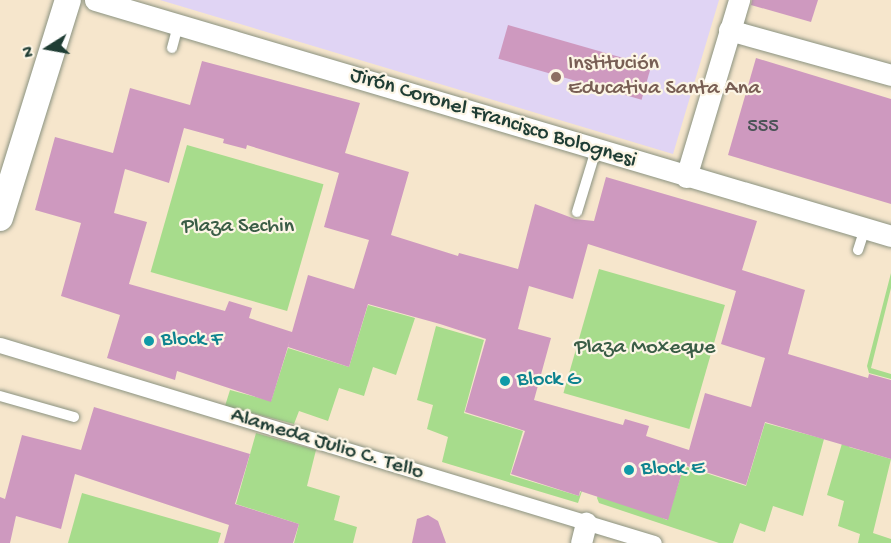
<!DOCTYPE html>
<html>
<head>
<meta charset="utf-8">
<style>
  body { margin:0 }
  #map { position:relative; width:891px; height:543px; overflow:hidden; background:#f6e6cc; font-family:"Gochi Hand",sans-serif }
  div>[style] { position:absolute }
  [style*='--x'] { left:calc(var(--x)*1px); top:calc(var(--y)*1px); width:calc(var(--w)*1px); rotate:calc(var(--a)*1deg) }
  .built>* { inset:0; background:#e0d4f4 }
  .green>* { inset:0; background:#a7dc8c; transform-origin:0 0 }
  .building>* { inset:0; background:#ce99bf; transform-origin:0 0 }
  .roads { filter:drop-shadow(0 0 2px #8a9280) drop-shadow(0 0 2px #8a9280) }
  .service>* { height:10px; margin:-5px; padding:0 5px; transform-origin:5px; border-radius:5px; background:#fff }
  .pedestrian>* { height:15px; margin:-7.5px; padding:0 7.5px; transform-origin:7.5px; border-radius:7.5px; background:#fff }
  .minor>* { height:21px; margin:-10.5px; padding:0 10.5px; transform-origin:10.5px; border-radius:10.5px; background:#fff }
  .tertiary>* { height:26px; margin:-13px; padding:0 13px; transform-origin:13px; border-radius:13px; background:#fff }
  .dots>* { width:16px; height:16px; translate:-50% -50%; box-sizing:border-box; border:3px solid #fcf5e5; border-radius:50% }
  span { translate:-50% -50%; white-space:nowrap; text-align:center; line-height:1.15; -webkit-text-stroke:4.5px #fcf5e5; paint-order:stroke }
  .number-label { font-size:20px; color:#4b5457 }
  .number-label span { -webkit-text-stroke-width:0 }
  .education-label { font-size:22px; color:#785e54 }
  .left { translate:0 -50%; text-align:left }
  .street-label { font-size:22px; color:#1f3d34 }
  .park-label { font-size:22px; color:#3a5d46 }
  .culture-label { font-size:22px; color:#0d838f }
  .north { position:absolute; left:18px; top:18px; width:60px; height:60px; -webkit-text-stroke:4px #fcf5e5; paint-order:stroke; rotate:259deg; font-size:16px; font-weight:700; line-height:24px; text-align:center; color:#1f3d34 }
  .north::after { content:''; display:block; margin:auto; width:21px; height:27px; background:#1f3d34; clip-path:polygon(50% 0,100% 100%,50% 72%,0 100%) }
</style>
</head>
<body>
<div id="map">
  <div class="built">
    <i style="clip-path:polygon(160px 0,719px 0,673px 154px)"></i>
  </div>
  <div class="green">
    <i style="left:187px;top:145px;width:142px;height:132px;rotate:16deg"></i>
    <i style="left:599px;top:269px;width:131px;height:129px;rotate:16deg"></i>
    <i style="clip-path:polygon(891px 273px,891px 288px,871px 368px,891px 374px,891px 379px,869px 373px,867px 366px)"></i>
    <i style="clip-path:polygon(368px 305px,415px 318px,396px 375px,373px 367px,364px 396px,339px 388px,328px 421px,299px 411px,294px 424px,225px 406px,230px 390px,271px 401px,288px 348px,349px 367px)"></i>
    <i style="clip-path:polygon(436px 326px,484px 340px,464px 413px,523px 431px,510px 475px,579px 496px,587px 476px,578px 503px,442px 462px,448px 437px,427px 429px,433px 405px,417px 400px)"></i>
    <i style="clip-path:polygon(859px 385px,865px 388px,849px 447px,891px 459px,873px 533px,891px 539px,891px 543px,858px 543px,860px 534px,838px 526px,844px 501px,827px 495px)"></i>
    <i style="clip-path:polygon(765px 423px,824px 439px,803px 516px,773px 506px,765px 532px,740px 523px,733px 543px,719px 543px,599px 503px,597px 498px,600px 489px,667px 520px,684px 466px,746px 486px)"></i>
    <i style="clip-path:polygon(256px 433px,316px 450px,307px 486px,340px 496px,334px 520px,357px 527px,353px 543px,294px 543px,299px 524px,236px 504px)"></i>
    <i style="clip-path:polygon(82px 493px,221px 533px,218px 543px,68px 543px)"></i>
  </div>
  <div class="building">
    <i style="clip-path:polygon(752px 0,818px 0,811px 22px,751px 5px)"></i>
    <i style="left:508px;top:25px;width:149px;height:35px;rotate:16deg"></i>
    <i style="clip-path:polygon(756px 58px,891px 99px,891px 204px,728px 155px)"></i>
    <i style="clip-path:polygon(evenodd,202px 61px,360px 103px,345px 153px,409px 172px,391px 235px,458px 256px,459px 253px,518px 269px,535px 204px,575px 219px,594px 221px,606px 177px,757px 221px,742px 270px,805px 290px,788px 354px,868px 378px,869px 374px,891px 380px,891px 459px,765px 422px,746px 485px,684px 465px,685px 462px,668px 520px,580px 491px,579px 496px,511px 474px,525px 431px,465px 412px,486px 339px,440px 324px,368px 304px,349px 367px,288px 347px,290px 340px,271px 402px,177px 371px,175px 380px,107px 358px,120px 315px,61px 296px,81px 223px,35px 210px,55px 137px,113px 153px,130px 88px,190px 105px,202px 61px,184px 128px,224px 139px,223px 143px,246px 149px,247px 145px,339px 173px,324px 227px,369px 240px,354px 289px,308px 275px,292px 332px,249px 318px,252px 308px,229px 301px,225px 311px,129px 284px,147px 222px,114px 213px,125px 169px,169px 183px,184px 128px,202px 61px,588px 244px,736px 291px,721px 344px,765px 358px,751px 407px,705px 393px,689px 450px,646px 436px,649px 426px,625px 419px,623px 425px,534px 400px,551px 338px,518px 329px,529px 286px,573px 299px,588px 244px)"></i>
    <i style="clip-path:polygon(94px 407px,250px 454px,235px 504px,299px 524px,293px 543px,224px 543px,229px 525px,75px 474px,61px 529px,16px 516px,10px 543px,0 543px,0 497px,5px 499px,22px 435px,81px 450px)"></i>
    <i style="clip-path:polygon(428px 515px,438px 521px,446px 543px,412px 543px,417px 519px)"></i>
  </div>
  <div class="roads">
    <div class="service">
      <i style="--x:172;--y:48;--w:24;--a:-75"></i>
      <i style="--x:577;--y:212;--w:65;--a:-73"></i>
      <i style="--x:858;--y:250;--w:22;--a:-72"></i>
      <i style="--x:0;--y:396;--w:77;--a:15.8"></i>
    </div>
    <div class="pedestrian">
      <i style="--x:0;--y:345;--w:683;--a:16.84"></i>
    </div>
    <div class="minor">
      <i style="--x:95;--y:0;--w:830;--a:16.51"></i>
      <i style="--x:729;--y:30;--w:168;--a:15.5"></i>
      <i style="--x:686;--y:177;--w:185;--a:-73.3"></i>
      <i style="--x:581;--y:543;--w:21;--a:-76"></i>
    </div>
    <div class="tertiary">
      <i style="--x:0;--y:218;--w:228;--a:-72.7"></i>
    </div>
  </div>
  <div class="dots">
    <i style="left:556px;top:77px;background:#8d6e63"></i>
    <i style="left:149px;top:341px;background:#0f9aa8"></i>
    <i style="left:505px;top:381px;background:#0f9aa8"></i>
    <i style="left:629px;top:470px;background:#0f9aa8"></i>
  </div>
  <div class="number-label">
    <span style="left:763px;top:127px">555</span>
  </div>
  <div class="education-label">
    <span class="left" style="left:568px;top:77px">Institución<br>Educativa Santa Ana</span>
  </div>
  <div class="street-label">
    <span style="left:493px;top:119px;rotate:17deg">Jirón Coronel Francisco Bolognesi</span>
    <span style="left:327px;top:445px;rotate:17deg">Alameda Julio C. Tello</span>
  </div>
  <div class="park-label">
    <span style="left:238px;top:228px">Plaza Sechin</span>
    <span style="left:645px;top:349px">Plaza Moxeque</span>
  </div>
  <div class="culture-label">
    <span class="left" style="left:161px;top:341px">Block F</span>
    <span class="left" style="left:517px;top:381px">Block G</span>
    <span class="left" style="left:641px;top:470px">Block E</span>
  </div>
  <div class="north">N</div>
</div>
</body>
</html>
